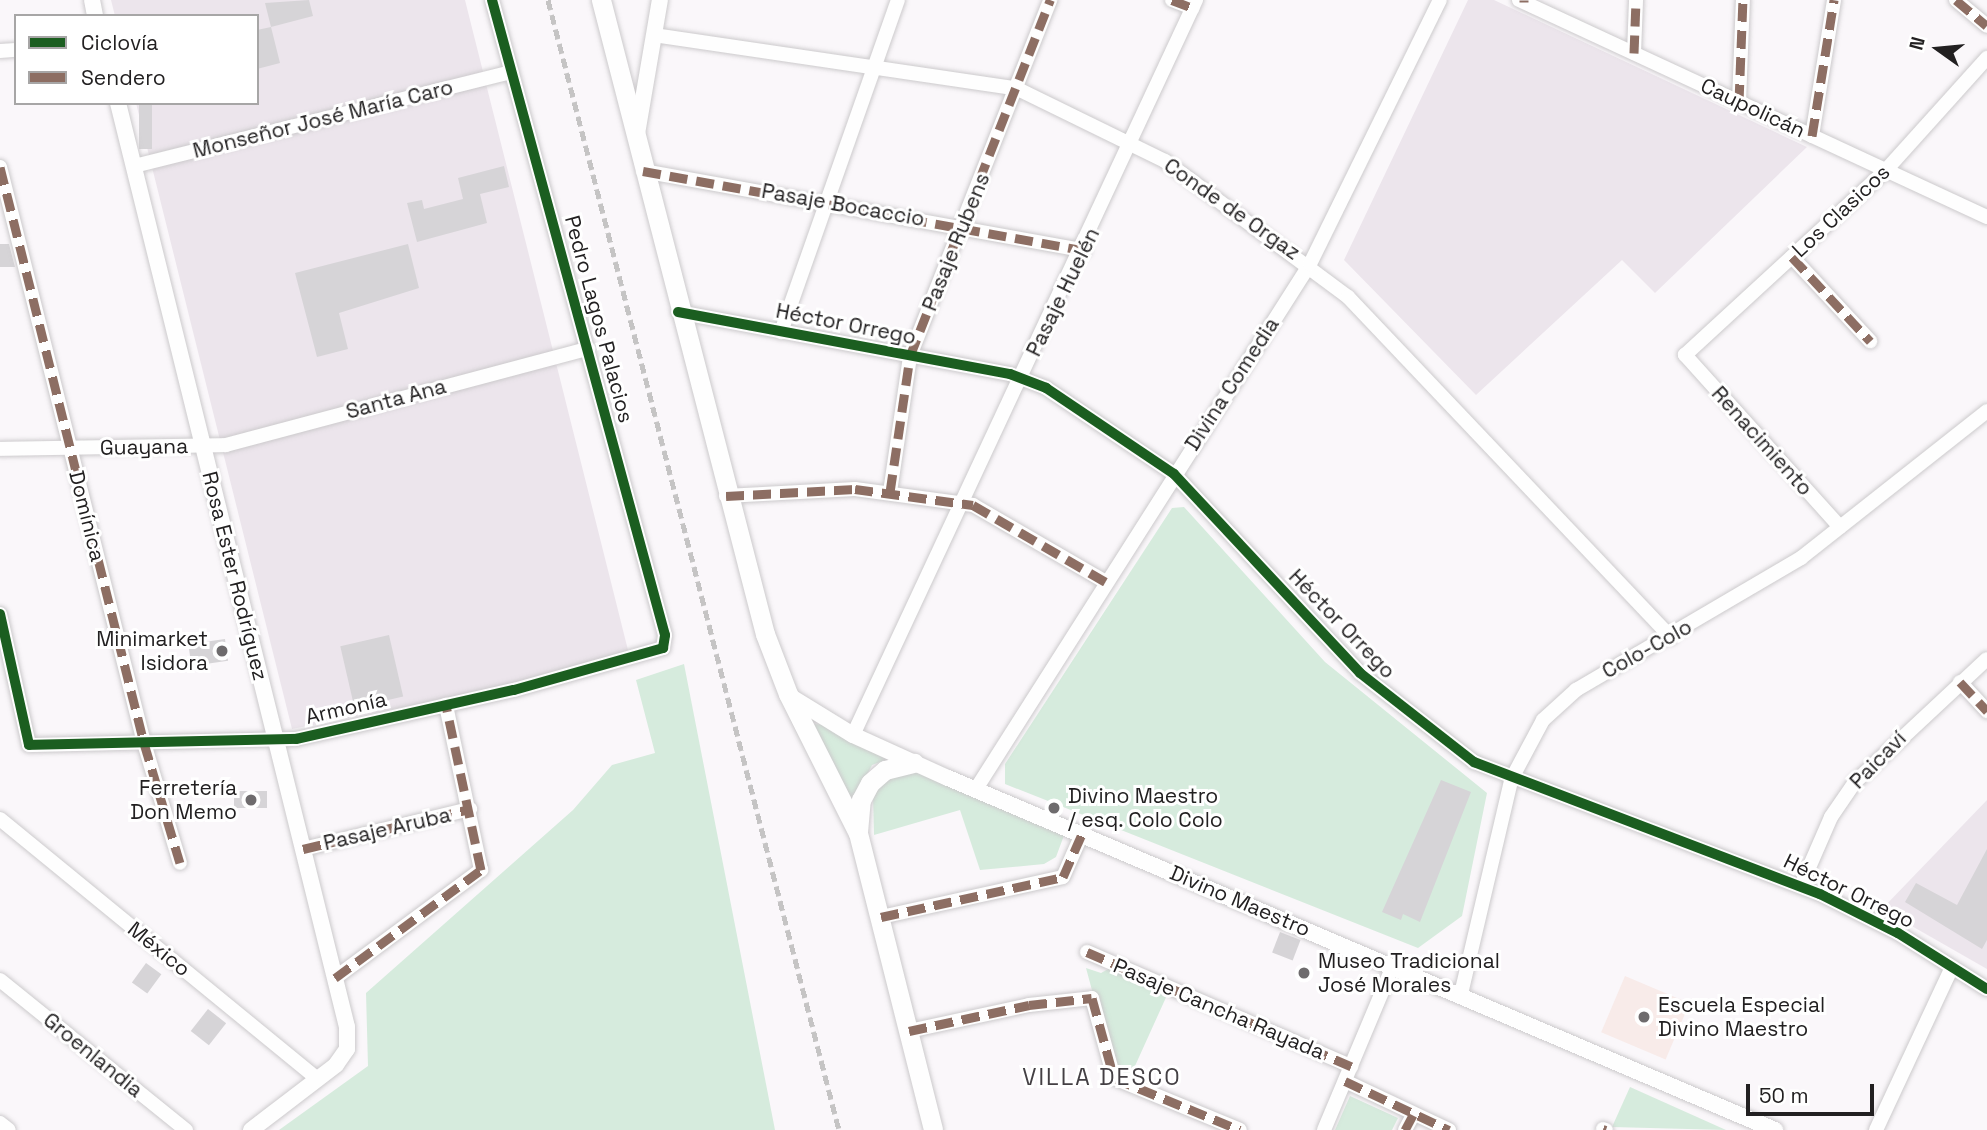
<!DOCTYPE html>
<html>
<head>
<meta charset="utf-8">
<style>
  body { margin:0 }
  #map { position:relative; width:1987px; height:1130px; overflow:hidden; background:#faf7fa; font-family:"Space Grotesk",sans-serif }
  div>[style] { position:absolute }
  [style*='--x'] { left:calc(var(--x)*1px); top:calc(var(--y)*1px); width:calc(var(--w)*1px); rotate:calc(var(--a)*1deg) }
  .built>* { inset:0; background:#ece5ec }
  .education>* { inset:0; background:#f8ebe9; transform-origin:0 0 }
  .green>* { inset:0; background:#d6ebdd }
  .building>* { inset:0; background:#d6d4d7; transform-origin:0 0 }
  .roads { filter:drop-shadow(0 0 2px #cccacc) drop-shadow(0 0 2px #cccacc) }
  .minor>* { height:14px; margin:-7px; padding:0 7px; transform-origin:7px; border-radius:7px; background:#fefefe }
  .tertiary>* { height:16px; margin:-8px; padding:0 8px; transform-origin:8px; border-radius:8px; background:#fefefe }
  .secondary>* { height:19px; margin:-9.5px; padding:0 9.5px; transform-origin:9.5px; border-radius:9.5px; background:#fefefe }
  .rail>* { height:5px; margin-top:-2.5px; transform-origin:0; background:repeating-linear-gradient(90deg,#c5c4c4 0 10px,transparent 0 15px) }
  .quiet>* { height:9px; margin-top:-4.5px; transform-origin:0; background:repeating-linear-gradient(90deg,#8d6e63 0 18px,transparent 0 27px) }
  .cycleway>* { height:10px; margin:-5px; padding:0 5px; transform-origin:5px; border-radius:5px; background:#1b5e20 }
  .dots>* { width:19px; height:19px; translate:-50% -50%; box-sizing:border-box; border:4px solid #fff; border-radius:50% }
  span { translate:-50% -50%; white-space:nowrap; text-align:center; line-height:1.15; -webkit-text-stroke:6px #fff; paint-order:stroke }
  .street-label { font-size:21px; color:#222021 }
  .poi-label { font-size:21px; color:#222021 }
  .right { translate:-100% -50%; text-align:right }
  .left { translate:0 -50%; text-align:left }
  .neighbourhood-label { font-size:23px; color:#444044; letter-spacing:2px }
  .legend { position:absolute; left:14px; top:14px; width:245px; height:91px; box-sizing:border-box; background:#fff; border:2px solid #a7a6a6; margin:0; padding:9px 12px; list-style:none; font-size:21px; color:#222021 }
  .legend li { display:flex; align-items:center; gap:14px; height:35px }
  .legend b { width:35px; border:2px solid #a7a6a6 }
  .north { position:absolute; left:1903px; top:14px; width:70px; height:70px; -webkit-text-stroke:5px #fff; paint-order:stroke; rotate:285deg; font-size:19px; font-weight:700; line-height:28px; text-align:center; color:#222021 }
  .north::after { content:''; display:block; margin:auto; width:24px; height:32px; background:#222021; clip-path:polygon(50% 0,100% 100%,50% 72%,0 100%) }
  .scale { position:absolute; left:1746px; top:1084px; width:128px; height:32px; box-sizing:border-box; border:4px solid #222021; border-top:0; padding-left:9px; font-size:21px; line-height:24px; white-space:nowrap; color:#222021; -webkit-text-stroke:5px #fff; paint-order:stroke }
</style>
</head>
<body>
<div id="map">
  <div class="built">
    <i style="clip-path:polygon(111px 0,465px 0,631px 662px,292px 729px,136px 103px,257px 103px,257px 16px,115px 16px)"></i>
    <i style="clip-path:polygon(1468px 0,1494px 0,1807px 147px,1655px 293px,1622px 260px,1476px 395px,1344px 260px)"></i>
    <i style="clip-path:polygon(1987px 800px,1987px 969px,1882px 909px)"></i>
  </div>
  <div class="education">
    <i style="left:1625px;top:976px;width:70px;height:61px;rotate:23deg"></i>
  </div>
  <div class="green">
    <i style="clip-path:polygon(1184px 507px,1325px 662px,1487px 793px,1462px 916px,1418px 948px,1005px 784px,1005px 764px,1172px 508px)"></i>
    <i style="clip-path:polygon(684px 664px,775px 1130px,279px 1130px,368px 1066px,366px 993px,573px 810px,612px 765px,655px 753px,636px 680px)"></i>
    <i style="clip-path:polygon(811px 724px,829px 725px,896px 756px,872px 765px,853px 803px)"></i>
    <i style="clip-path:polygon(905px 766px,1066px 830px,1056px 857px,1044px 864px,980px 870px,960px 810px,874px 835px,873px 794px,880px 782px)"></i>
    <i style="clip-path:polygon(1086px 968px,1101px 973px,1110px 968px,1168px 993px,1130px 1077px,1112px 1067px,1099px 995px,1093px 994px)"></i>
    <i style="clip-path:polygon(1630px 1087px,1726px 1130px,1612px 1127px)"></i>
    <i style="clip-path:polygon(1350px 1096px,1398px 1118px,1392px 1130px,1335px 1130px)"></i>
  </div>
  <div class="building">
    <i style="clip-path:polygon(309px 0,313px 16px,271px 27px,265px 3px)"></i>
    <i style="clip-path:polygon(271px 27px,280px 63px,257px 69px,257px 30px)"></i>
    <i style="left:139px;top:103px;width:13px;height:46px"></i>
    <i style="clip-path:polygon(504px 166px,509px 187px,480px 194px,487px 223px,417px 242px,407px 203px,422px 200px,424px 209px,463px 199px,458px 178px)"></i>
    <i style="clip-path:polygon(0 244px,9px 244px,15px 267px,0 267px)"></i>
    <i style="clip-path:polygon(408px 244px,419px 288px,339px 313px,348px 349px,317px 357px,295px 273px)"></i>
    <i style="left:389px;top:635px;width:63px;height:50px;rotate:77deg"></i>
    <i style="left:225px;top:639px;width:22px;height:37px;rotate:82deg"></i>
    <i style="clip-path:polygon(1441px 780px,1471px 792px,1420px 922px,1403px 914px,1401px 920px,1382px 912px)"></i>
    <i style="left:267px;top:791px;width:17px;height:33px;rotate:90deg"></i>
    <i style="clip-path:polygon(1987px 849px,1987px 940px,1982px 949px,1905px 902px,1916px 883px,1957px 905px)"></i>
    <i style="left:1280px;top:932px;width:22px;height:22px;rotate:21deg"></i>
    <i style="left:146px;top:963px;width:19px;height:24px;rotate:36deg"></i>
    <i style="left:208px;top:1009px;width:23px;height:28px;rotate:38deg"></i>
  </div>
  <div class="roads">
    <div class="minor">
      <i style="--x:1172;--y:0;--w:22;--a:21"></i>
      <i style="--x:1519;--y:0;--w:516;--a:24.88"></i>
      <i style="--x:1956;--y:0;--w:40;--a:40"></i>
      <i style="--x:654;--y:35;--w:368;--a:8.4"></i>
      <i style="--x:1018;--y:89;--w:164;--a:26.1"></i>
      <i style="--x:1165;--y:161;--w:228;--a:36.6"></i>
      <i style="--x:1348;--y:297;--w:469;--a:46.5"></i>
      <i style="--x:0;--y:51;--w:16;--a:-4"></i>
      <i style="--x:1634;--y:53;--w:53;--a:-87.8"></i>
      <i style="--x:1739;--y:102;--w:102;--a:-87.8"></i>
      <i style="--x:1812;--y:136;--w:138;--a:-80.8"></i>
      <i style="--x:134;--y:166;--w:389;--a:-14"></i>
      <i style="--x:0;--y:167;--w:594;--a:75.96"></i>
      <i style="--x:144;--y:743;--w:125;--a:73.3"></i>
      <i style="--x:643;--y:171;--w:448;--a:10.2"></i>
      <i style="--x:1792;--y:257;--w:115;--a:47.1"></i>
      <i style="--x:678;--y:312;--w:338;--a:10.6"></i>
      <i style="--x:1010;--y:374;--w:39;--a:21"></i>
      <i style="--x:1046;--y:388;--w:154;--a:33.9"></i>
      <i style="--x:1174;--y:474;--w:272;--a:46.9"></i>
      <i style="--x:1360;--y:673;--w:145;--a:38"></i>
      <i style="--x:1474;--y:762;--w:370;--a:20.9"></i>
      <i style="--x:1820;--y:894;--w:87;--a:26.6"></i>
      <i style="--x:1898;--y:933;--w:105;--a:32.2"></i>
      <i style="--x:781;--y:332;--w:352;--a:-70.6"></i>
      <i style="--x:0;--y:449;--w:226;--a:-1"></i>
      <i style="--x:226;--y:445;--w:375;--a:-14.9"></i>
      <i style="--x:890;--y:492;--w:137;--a:-81.6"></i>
      <i style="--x:910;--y:356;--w:383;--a:-68.5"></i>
      <i style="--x:726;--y:496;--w:129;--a:-3.1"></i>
      <i style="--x:855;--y:489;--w:119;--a:7.7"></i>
      <i style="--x:973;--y:505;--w:154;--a:30.1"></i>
      <i style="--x:1840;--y:527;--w:232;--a:-132"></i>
      <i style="--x:1685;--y:355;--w:273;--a:-42.6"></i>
      <i style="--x:1886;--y:170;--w:151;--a:-48"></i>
      <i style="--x:0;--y:614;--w:134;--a:77.5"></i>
      <i style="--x:29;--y:745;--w:267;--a:-1.3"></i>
      <i style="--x:296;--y:739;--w:223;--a:-12.7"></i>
      <i style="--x:514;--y:690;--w:155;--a:-15.7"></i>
      <i style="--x:663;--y:648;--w:13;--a:-81"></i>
      <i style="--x:665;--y:635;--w:658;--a:-105.24"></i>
      <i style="--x:1960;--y:682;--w:40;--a:47"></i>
      <i style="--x:853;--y:735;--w:811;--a:-64.98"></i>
      <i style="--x:976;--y:789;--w:622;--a:-57.54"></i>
      <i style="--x:1310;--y:264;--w:294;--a:-63.8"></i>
      <i style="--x:0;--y:819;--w:411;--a:39.3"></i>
      <i style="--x:303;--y:849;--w:172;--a:-13.5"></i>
      <i style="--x:1801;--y:886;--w:75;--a:-66.5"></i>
      <i style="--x:1831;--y:817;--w:42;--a:-55.6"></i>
      <i style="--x:1855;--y:782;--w:180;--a:-43"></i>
      <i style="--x:881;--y:917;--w:186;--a:-12.4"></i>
      <i style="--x:1063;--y:877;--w:47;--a:-66.2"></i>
      <i style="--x:1087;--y:952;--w:288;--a:23.4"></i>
      <i style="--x:335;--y:978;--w:182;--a:-36.5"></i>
      <i style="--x:481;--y:870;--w:169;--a:-102"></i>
      <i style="--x:0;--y:980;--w:239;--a:38.9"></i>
      <i style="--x:1461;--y:994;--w:220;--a:-76.8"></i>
      <i style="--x:1511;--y:780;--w:68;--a:-61.9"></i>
      <i style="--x:1543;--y:720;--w:45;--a:-42.3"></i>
      <i style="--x:1576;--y:690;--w:261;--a:-30.4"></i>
      <i style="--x:1801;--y:558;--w:237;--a:-38.3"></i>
      <i style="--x:909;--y:1031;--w:123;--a:-12.2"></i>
      <i style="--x:1029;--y:1005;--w:63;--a:-6.3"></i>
      <i style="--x:1092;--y:998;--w:83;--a:74.6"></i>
      <i style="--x:1114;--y:1078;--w:136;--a:22.4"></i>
      <i style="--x:1345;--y:1081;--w:115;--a:25.2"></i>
      <i style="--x:0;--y:1123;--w:11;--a:38"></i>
      <i style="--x:1603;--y:1129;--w:3;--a:18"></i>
      <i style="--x:1324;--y:1130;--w:178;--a:-67.2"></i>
      <i style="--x:1405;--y:1130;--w:17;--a:-62"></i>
      <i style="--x:1876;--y:1130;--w:178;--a:-65"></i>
    </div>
    <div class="tertiary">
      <i style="--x:92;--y:0;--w:16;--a:79"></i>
      <i style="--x:118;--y:103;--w:952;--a:76.08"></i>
      <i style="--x:347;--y:1027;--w:22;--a:90"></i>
      <i style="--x:347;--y:1049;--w:19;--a:125"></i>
      <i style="--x:336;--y:1065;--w:107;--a:142.6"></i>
      <i style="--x:637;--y:134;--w:136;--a:-80.3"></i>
      <i style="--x:788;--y:695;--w:76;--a:31.6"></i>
      <i style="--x:853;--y:735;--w:104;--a:24.4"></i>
      <i style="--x:948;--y:778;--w:899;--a:23.06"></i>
    </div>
    <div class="secondary">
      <i style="--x:601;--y:0;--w:655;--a:75.5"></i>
      <i style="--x:765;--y:634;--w:64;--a:69"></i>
      <i style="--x:788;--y:694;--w:156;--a:63.3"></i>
      <i style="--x:858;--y:833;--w:306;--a:75.8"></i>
      <i style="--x:858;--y:832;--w:32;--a:-85"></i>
      <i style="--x:861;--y:800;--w:19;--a:-62"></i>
      <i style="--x:870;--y:783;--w:20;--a:-41"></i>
      <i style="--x:885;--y:770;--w:30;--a:-14"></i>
    </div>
  </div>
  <div class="rail">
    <i style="--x:548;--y:0;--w:1167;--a:75.56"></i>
  </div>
  <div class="quiet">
    <i style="--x:1172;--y:0;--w:22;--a:21"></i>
    <i style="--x:1956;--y:0;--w:40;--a:40"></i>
    <i style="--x:1524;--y:2;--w:2;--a:-90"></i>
    <i style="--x:1634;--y:53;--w:53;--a:-87.8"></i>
    <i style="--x:1739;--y:102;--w:102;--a:-87.8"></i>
    <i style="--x:1812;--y:136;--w:138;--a:-80.8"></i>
    <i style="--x:0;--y:167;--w:594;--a:75.96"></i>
    <i style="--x:144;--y:743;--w:125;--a:73.3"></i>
    <i style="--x:643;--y:171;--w:448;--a:10.2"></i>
    <i style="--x:1792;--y:257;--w:115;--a:47.1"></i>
    <i style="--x:890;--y:492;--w:137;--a:-81.6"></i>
    <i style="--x:910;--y:356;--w:383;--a:-68.5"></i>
    <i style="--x:726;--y:496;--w:129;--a:-3.1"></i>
    <i style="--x:855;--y:489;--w:119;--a:7.7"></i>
    <i style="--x:973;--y:505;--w:154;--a:30.1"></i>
    <i style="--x:1960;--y:682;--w:40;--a:47"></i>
    <i style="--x:303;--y:849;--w:172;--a:-13.5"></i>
    <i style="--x:881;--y:917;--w:186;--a:-12.4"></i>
    <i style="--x:1063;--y:877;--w:47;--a:-66.2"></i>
    <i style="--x:1087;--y:952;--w:288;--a:23.4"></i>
    <i style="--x:335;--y:978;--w:182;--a:-36.5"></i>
    <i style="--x:481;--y:870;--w:169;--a:-102"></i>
    <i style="--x:909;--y:1031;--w:123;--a:-12.2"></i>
    <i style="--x:1029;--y:1005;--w:63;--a:-6.3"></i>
    <i style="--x:1092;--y:998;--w:83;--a:74.6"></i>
    <i style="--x:1114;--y:1078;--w:136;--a:22.4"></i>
    <i style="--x:1345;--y:1081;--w:115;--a:25.2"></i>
    <i style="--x:1603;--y:1129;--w:3;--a:18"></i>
    <i style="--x:1405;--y:1130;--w:17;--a:-62"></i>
  </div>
  <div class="cycleway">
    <i style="--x:678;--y:312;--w:338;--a:10.6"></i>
    <i style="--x:1010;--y:374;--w:39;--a:21"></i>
    <i style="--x:1046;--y:388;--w:154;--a:33.9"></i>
    <i style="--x:1174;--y:474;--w:272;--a:46.9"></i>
    <i style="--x:1360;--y:673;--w:145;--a:38"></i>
    <i style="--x:1474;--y:762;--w:370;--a:20.9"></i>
    <i style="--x:1820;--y:894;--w:87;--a:26.6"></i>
    <i style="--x:1898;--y:933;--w:105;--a:32.2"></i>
    <i style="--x:0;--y:614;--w:134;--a:77.5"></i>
    <i style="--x:29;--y:745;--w:267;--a:-1.3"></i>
    <i style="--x:296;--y:739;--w:223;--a:-12.7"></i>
    <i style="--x:514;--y:690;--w:155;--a:-15.7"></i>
    <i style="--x:663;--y:648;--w:13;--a:-81"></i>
    <i style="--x:665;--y:635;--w:658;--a:-105.24"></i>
  </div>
  <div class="dots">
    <i style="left:222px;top:651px;background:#6e6b6d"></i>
    <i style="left:251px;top:800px;background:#6e6b6d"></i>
    <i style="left:1054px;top:808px;background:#6e6b6d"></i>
    <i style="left:1304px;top:973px;background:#6e6b6d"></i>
    <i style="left:1644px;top:1017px;background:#6e6b6d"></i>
  </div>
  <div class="street-label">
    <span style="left:1753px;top:108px;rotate:25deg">Caupolicán</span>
    <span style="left:323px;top:119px;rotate:-14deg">Monseñor José María Caro</span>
    <span style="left:843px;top:205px;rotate:10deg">Pasaje Bocaccio</span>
    <span style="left:1232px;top:209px;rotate:35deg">Conde de Orgaz</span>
    <span style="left:1841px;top:211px;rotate:-43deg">Los Clasicos</span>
    <span style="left:956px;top:242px;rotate:-68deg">Pasaje Rubens</span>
    <span style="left:1063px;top:292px;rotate:-64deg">Pasaje Huelén</span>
    <span style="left:599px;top:319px;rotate:75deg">Pedro Lagos Palacios</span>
    <span style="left:846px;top:324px;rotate:11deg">Héctor Orrego</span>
    <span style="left:1232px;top:384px;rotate:-57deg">Divina Comedia</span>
    <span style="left:396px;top:399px;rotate:-15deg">Santa Ana</span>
    <span style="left:1762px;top:441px;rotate:48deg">Renacimiento</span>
    <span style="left:144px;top:447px;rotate:-1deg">Guayana</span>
    <span style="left:87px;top:516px;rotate:76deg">Domínica</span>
    <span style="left:235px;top:576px;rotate:76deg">Rosa Ester Rodríguez</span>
    <span style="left:1342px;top:624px;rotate:46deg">Héctor Orrego</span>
    <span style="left:1647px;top:649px;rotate:-29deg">Colo-Colo</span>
    <span style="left:346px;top:708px;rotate:-13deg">Armonía</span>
    <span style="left:1878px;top:760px;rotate:-46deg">Paicaví</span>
    <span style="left:387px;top:829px;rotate:-13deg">Pasaje Aruba</span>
    <span style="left:1849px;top:891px;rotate:26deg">Héctor Orrego</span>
    <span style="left:1240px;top:901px;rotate:23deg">Divino Maestro</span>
    <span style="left:159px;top:949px;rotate:39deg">México</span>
    <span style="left:1219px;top:1009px;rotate:23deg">Pasaje Cancha Rayada</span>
    <span style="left:93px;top:1055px;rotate:39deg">Groenlandia</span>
  </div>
  <div class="poi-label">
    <span class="right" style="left:208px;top:651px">Minimarket<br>Isidora</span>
    <span class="right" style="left:237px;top:800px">Ferretería<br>Don Memo</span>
    <span class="left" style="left:1068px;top:808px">Divino Maestro<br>/ esq. Colo Colo</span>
    <span class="left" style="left:1318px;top:973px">Museo Tradicional<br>José Morales</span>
    <span class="left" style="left:1658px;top:1017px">Escuela Especial<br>Divino Maestro</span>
  </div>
  <div class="neighbourhood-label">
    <span style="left:1102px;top:1077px">VILLA DESCO</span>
  </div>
  <ul class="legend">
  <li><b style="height:9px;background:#1b5e20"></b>Ciclovía</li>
  <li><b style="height:9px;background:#8d6e63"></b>Sendero</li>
  </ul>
  <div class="north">N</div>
  <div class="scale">50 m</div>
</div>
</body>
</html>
